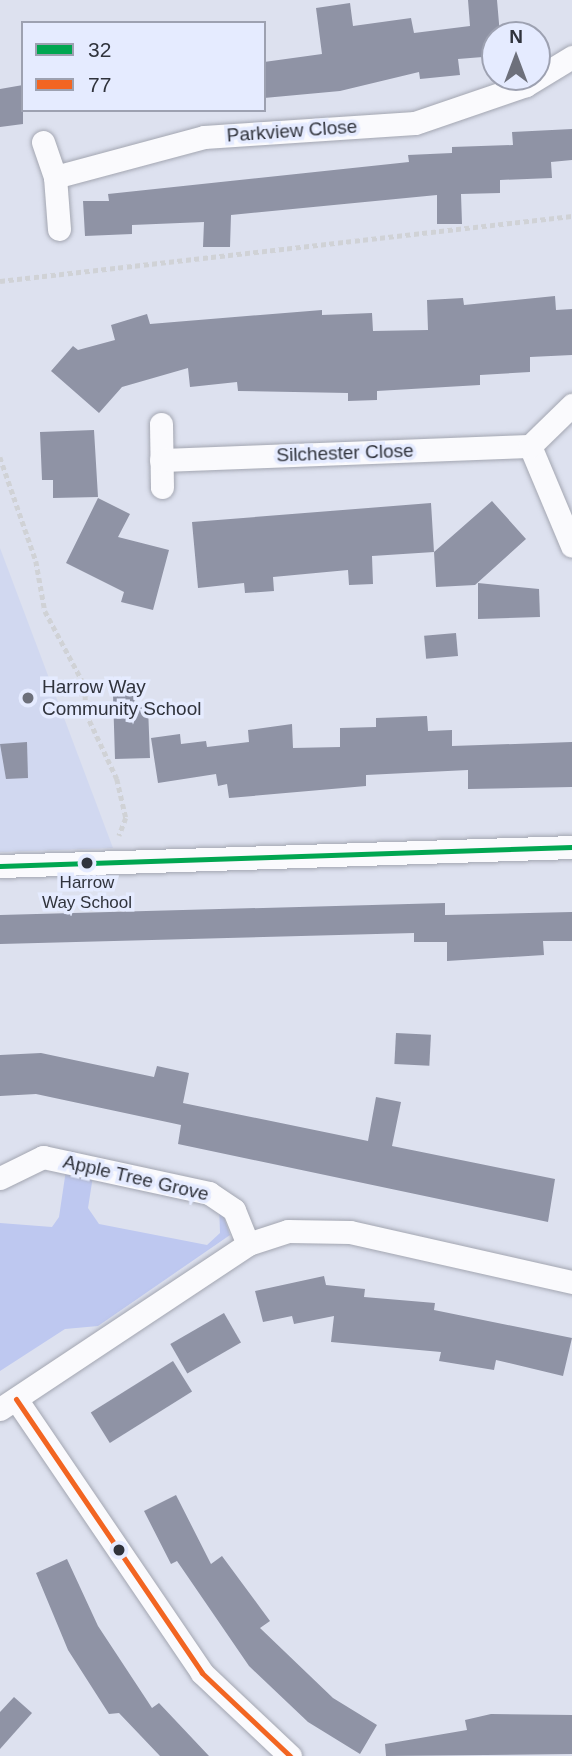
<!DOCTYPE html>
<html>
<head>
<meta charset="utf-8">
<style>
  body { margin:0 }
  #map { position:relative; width:572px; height:1756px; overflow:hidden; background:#dde1ef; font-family:Arial,sans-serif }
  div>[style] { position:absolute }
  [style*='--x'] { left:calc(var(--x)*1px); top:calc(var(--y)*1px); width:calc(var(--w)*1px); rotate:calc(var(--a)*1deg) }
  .built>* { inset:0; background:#d1d8f0 }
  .green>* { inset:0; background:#bec8f0 }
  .building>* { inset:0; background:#8f93a5; transform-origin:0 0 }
  .path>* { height:4.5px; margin-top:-2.25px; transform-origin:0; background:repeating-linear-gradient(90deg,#d0d2d6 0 5px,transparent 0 8.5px) }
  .roads { filter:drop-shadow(0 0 2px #a3a6b1) drop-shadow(0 0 2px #a3a6b1) }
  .minor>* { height:23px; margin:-11.5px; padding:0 11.5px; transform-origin:11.5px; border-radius:11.5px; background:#fafafd }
  .bus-1>* { height:5px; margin:-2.5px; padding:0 2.5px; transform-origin:2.5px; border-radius:2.5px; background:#00a651 }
  .bus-2>* { height:5px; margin:-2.5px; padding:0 2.5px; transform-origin:2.5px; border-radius:2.5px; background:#f26522 }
  .dots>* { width:19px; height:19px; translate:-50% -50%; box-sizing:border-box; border:4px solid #e5ebff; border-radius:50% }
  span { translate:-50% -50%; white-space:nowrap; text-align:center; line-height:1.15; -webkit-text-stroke:7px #e5ebff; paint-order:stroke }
  .bus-label { font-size:17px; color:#30333c }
  .street-label { font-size:19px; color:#30333c }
  .poi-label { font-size:19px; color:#30333c }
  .left { translate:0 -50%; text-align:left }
  .legend { position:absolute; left:21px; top:21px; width:245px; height:91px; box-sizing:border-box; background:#e5ebff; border:2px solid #9da1b1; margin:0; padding:9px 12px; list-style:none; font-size:21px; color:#30333c }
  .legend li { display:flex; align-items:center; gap:14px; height:35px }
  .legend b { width:35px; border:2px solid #9da1b1 }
  .north { position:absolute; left:481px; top:21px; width:70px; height:70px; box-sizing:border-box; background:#e5ebff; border:2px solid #9da1b1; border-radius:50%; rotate:0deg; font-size:19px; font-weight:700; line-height:28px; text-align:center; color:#30333c }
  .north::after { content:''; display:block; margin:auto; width:24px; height:32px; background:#6d707b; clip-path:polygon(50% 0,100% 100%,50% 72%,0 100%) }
</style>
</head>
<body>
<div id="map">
  <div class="built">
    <i style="clip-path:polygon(0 548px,113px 848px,0 852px)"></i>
  </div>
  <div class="green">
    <i style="clip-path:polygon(66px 1170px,93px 1176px,88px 1208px,99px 1224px,207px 1245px,220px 1233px,219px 1203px,230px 1235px,98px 1326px,65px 1329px,0 1371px,0 1223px,52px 1227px,59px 1217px)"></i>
  </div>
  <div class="building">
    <i style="clip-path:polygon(468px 0,497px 0,500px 35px,495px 56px,458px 59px,460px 75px,420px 79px,419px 72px,340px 91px,264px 98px,264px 62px,322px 54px,316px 8px,350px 3px,353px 26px,411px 18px,414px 33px,470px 26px)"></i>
    <i style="clip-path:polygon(23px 85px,23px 124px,0 127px,0 89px)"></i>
    <i style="clip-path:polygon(572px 129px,572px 160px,551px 162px,552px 178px,500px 180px,500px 193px,461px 194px,462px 224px,437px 224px,437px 195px,231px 215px,230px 247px,203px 247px,204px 222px,132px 225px,132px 234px,85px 236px,83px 201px,109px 201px,108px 194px,409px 162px,408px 155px,452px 153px,452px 147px,513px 145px,512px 132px)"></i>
    <i style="clip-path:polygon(555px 296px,556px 310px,572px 309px,572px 355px,530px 357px,530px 372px,480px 375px,480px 385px,377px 391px,377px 400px,348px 401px,348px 393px,238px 391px,237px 382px,190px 387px,188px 368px,122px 387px,99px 413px,51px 371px,73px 346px,78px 350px,115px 340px,111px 325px,147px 314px,150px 324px,322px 310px,322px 315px,372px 313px,373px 331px,428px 330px,427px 300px,463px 298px,464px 305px)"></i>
    <i style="clip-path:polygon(94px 430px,98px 497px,53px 498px,53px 480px,42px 480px,40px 432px)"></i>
    <i style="clip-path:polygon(98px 498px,130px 514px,118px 537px,169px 550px,153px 610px,121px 602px,124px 592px,66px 563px)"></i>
    <i style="clip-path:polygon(492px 501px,526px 539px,475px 585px,436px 587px,434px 552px,372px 556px,373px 584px,349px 585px,348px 570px,273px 577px,274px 591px,245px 593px,244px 583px,198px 588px,192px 522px,431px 503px,434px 552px)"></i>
    <i style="clip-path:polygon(478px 583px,539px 589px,540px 617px,478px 619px)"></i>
    <i style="left:456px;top:633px;width:23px;height:32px;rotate:85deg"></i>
    <i style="clip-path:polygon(134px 694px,135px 707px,148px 707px,150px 758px,115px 759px,113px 695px)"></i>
    <i style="clip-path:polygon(427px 716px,428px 731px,452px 730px,452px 746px,572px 742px,572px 787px,468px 789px,468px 770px,366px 775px,366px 786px,229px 798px,227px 784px,218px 786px,216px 774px,158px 783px,151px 738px,180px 734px,181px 744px,206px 741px,207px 747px,249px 742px,248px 730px,292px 724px,293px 748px,340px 747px,340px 728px,376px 727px,376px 718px)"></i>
    <i style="clip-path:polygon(27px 742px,28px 778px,6px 779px,0 744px)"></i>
    <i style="clip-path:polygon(445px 903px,445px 915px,572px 912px,572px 941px,543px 941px,544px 955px,447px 961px,447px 942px,414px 942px,414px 933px,0 944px,0 915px)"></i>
    <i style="left:396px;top:1033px;width:35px;height:31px;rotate:3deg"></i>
    <i style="clip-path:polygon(41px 1053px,154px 1077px,157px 1066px,189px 1073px,183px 1103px,368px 1141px,376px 1097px,401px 1102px,392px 1146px,555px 1179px,548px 1222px,178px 1144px,181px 1125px,36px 1094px,0 1096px,0 1055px)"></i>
    <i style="clip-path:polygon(324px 1276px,326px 1285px,365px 1289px,364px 1297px,435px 1303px,434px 1310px,572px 1338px,563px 1376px,496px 1360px,494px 1370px,439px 1361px,441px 1352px,331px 1342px,334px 1316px,294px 1324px,292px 1316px,263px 1322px,255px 1291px)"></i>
    <i style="left:224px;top:1313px;width:34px;height:62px;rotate:60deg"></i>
    <i style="left:173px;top:1361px;width:36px;height:97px;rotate:58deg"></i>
    <i style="clip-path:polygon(176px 1495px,211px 1564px,222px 1556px,270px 1621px,260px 1628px,333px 1698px,377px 1725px,360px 1754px,308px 1722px,249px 1666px,177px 1561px,171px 1564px,144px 1511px)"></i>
    <i style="clip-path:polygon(67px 1559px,98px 1626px,152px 1708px,159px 1703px,209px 1756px,160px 1756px,119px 1713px,109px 1714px,68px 1650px,36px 1573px)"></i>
    <i style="clip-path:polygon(14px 1697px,32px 1713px,0 1749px,0 1712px)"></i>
    <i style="clip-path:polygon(491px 1714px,572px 1715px,572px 1754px,386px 1756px,385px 1744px,467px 1730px,465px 1720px)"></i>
  </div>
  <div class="path">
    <i style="--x:0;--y:281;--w:576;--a:-6.48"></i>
    <i style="--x:0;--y:457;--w:110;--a:70.9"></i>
    <i style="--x:36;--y:561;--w:51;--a:79.8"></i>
    <i style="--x:45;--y:611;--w:85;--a:61.9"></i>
    <i style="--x:85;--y:686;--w:27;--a:88"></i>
    <i style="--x:86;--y:713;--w:73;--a:64.8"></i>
    <i style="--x:117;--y:779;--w:40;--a:77"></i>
    <i style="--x:126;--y:818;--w:19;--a:111"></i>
  </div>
  <div class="roads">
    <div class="minor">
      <i style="--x:43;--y:142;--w:37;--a:71"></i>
      <i style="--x:59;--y:229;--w:52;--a:-94.4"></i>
      <i style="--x:55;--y:177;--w:154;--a:-15"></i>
      <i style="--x:204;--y:137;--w:211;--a:-3.8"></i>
      <i style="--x:415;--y:123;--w:117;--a:-18.9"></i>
      <i style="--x:526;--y:85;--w:54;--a:-31.3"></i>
      <i style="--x:161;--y:424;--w:63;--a:89.1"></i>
      <i style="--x:530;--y:446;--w:108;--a:67.2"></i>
      <i style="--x:161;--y:460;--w:369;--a:-2.2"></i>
      <i style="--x:530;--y:446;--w:59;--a:-44.3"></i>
      <i style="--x:0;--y:866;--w:572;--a:-1.9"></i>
      <i style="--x:0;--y:1178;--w:48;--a:-26"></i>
      <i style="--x:43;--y:1157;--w:170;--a:12.2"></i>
      <i style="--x:209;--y:1193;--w:30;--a:34"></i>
      <i style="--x:234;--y:1210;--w:37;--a:68"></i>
      <i style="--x:16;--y:1399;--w:331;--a:55.8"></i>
      <i style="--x:202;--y:1673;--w:121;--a:43.3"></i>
      <i style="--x:0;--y:1409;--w:298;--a:-33.6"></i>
      <i style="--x:248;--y:1244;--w:42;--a:-18"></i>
      <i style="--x:288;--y:1231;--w:62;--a:0.9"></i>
      <i style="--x:350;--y:1232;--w:228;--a:12.7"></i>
    </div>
  </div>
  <div class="bus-1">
    <i style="--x:0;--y:866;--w:572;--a:-1.9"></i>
  </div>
  <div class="bus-2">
    <i style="--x:16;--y:1399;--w:331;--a:55.8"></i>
    <i style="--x:202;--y:1673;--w:121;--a:43.3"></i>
  </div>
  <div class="dots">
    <i style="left:28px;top:698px;background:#6d707b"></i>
    <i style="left:87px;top:863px;background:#30333c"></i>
    <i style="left:119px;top:1550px;background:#30333c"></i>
  </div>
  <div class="bus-label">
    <span style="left:87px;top:893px">Harrow<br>Way School</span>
  </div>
  <div class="street-label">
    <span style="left:292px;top:131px;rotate:-4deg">Parkview Close</span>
    <span style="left:345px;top:453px;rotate:-2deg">Silchester Close</span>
    <span style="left:136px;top:1178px;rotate:13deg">Apple Tree Grove</span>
  </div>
  <div class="poi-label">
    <span class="left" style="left:42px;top:698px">Harrow Way<br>Community School</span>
  </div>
  <ul class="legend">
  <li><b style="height:9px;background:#00a651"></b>32</li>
  <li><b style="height:9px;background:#f26522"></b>77</li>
  </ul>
  <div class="north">N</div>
</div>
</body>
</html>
